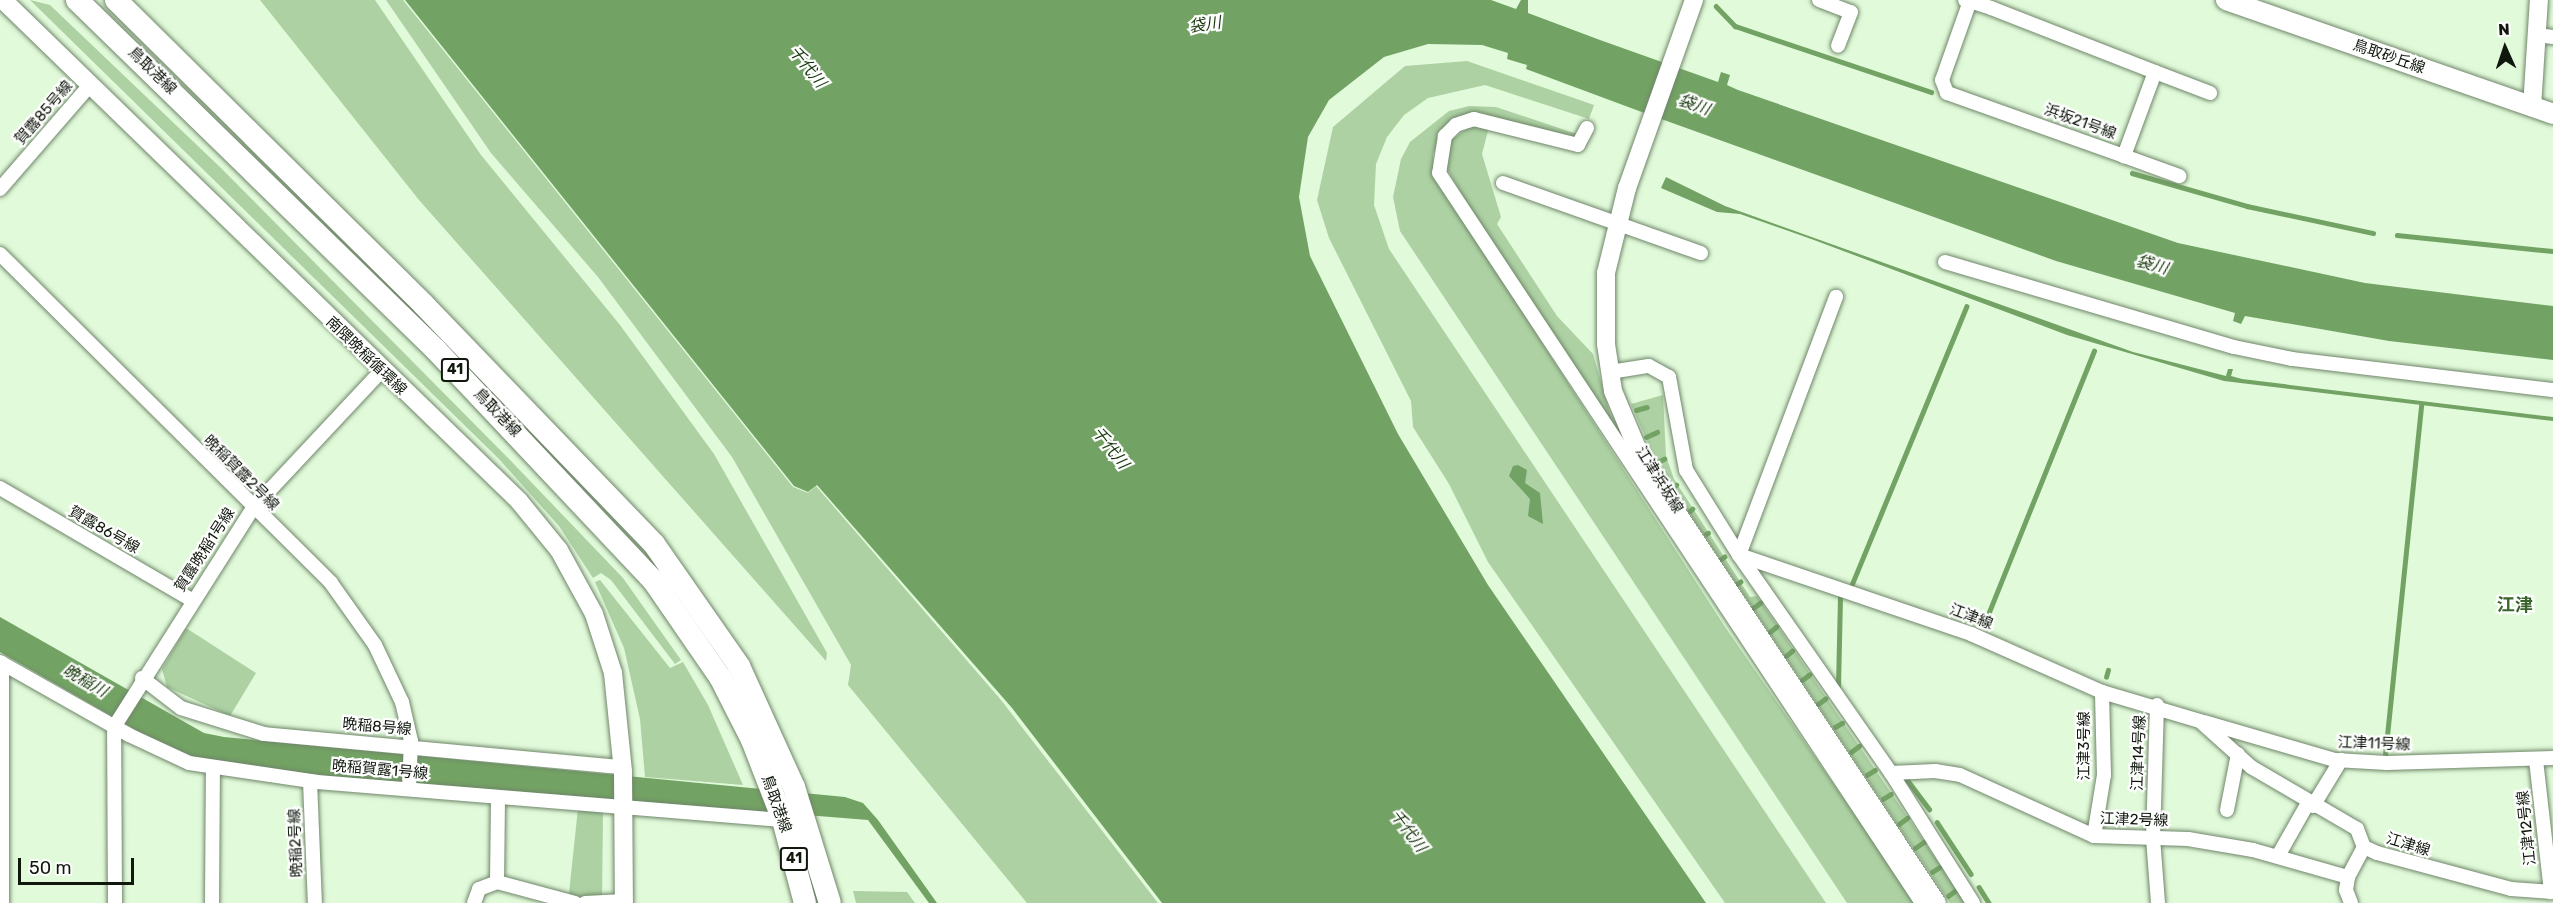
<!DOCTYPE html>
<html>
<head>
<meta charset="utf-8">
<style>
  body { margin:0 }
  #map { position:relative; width:2553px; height:903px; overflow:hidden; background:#e1fada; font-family:Rubik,"Noto Sans JP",sans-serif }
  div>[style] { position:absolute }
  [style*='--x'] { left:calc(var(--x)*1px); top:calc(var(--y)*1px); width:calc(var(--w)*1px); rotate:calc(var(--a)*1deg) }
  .green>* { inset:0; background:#add1a3 }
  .water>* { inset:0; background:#73a364 }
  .stream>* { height:4.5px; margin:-2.25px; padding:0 2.25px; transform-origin:2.25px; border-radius:2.25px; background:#73a364 }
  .roads { filter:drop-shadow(0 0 2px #6f8669) drop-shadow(0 0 2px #6f8669) }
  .minor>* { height:14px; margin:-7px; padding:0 7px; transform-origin:7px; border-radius:7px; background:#fff }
  .tertiary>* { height:18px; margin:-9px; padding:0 9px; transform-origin:9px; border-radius:9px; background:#fff }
  .secondary>* { height:20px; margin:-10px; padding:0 10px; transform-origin:10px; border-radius:10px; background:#fff }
  .primary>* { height:22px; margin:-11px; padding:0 11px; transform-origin:11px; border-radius:11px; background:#fff }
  span { translate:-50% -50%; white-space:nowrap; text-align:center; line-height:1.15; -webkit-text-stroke:4.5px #fefefe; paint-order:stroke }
  .shield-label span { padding:2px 4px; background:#fefefe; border:2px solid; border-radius:4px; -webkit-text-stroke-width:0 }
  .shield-label { font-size:14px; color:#10180d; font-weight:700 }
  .street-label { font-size:15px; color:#10180d }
  .water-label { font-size:16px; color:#16370a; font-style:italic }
  .quarter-label { font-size:18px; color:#39652b; font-weight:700 }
  .north { position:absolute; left:2475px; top:18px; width:60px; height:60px; -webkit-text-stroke:4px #fefefe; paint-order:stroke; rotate:357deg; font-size:16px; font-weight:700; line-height:24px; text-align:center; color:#10180d }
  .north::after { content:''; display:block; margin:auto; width:21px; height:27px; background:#10180d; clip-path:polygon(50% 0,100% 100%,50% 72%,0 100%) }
  .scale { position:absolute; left:18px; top:858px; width:116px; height:27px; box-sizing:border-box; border:3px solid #10180d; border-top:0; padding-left:8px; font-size:18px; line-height:21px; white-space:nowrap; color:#10180d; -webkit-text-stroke:4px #fefefe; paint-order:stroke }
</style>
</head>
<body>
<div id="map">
  <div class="green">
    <i style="clip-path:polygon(30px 0,50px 5px,221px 168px,511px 461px,623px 578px,681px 660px,675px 664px,611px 580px,601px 573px,593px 578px,559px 526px,499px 459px)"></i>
    <i style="clip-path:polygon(260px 0,375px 0,481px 155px,620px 325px,714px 454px,827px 653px,826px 661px,419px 200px)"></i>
    <i style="clip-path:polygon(386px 0,403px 0,793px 487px,808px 493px,816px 486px,1001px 700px,1158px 903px,1027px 903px,848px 685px,851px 665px,732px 457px,598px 277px,491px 153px)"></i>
    <i style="clip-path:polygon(1467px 61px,1594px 105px,1589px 119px,1485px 85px,1428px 98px,1404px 115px,1387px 137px,1376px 164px,1374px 205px,1389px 249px,1826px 903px,1725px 903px,1488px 562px,1449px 484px,1413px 427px,1411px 401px,1329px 238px,1317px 200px,1333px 127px,1405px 66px)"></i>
    <i style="clip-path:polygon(1469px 106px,1496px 107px,1580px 135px,1576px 141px,1497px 118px,1440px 135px,1433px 155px,1434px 175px,1725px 627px,1916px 903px,1847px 903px,1400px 231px,1393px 197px,1401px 159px,1410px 142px,1449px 111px)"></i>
    <i style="clip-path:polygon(1472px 125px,1489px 127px,1482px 154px,1501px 217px,1497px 224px,1557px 316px,1593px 354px,1613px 424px,1493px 250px,1445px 165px,1451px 140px)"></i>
    <i style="clip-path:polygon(1663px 395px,1666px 456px,1674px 479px,1750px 597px,1757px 596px,1966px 903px,1950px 903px,1658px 466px,1631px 404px)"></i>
    <i style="clip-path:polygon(600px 580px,670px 668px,683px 662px,708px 705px,743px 785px,645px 777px,640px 719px,624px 648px,595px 582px)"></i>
    <i style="clip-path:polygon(186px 628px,256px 673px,230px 716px,167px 687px,162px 669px)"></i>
    <i style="clip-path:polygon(578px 808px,603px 812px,602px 903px,568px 903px)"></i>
    <i style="clip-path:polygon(853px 891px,907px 892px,915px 903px,856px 903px)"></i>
  </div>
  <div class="water">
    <i style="clip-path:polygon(405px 0,1491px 0,1516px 9px,1521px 0,1528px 0,1528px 13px,1600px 40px,1718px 82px,1721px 72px,1730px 75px,1727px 85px,1738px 90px,2178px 243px,2365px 283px,2553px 306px,2553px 360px,2389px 341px,2245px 316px,2241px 324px,2233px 321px,2235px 313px,2056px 261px,1639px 111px,1526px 69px,1527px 65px,1507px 59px,1508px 53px,1482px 45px,1428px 44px,1384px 57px,1329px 100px,1308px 137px,1299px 197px,1310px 256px,1398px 434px,1488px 585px,1706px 903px,1162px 903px,1012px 708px,817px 485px,808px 492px,794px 486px)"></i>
    <i style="clip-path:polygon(1666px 177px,1725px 206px,2133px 352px,2226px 376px,2228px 369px,2233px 369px,2231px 376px,2242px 379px,2553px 417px,2553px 421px,2224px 381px,2067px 335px,1814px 240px,1740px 214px,1717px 212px,1661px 188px)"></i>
    <i style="clip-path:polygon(1518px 465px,1527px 470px,1525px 483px,1540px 493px,1543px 524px,1528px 516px,1530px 499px,1509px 476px,1513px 466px)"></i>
    <i style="clip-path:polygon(0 617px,204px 733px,224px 737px,845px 797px,863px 803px,878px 820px,937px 903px,929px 903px,868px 820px,302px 774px,196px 758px,141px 733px,0 652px)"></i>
  </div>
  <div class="stream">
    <i style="--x:1716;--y:6;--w:28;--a:46"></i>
    <i style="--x:1735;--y:26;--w:207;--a:18.6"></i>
    <i style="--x:2132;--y:173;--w:120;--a:16"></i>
    <i style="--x:2247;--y:206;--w:129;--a:12.1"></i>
    <i style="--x:2397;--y:235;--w:157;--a:5.9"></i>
    <i style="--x:1636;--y:410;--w:11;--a:-15"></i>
    <i style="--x:1646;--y:437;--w:12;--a:-24"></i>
    <i style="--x:1658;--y:462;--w:7;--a:-27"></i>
    <i style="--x:1674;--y:487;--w:3;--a:-45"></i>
    <i style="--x:1690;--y:511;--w:3;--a:-45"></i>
    <i style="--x:1706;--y:534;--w:2;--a:-27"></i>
    <i style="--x:1721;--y:559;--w:4;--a:-34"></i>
    <i style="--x:1737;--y:584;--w:4;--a:-34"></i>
    <i style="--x:1852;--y:584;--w:300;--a:-67.6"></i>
    <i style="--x:1753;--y:608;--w:9;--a:-36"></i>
    <i style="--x:1985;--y:622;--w:292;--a:-68.1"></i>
    <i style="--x:1770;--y:632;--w:8;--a:-40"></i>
    <i style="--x:1786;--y:656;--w:8;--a:-40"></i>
    <i style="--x:2106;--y:677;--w:7;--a:-74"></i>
    <i style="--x:1802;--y:680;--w:9;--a:-36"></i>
    <i style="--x:1838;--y:686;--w:90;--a:-88.7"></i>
    <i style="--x:1818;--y:704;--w:9;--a:-36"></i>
    <i style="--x:1835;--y:727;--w:8;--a:-30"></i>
    <i style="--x:1851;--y:752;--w:10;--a:-37"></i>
    <i style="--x:2385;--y:755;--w:352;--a:-84.1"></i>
    <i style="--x:1867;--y:775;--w:9;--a:-32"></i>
    <i style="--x:1906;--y:778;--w:39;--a:53"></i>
    <i style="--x:1883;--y:799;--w:9;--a:-32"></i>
    <i style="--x:1937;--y:822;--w:62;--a:56.8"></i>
    <i style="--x:1899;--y:824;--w:10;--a:-37"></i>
    <i style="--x:1915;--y:848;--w:11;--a:-34"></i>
    <i style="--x:1932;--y:872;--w:9;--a:-32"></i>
    <i style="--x:1979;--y:887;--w:19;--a:58"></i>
    <i style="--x:1948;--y:896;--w:10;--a:-37"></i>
  </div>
  <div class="roads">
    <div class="minor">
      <i style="--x:1819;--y:0;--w:34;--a:21"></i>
      <i style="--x:1851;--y:12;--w:36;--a:111"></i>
      <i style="--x:1965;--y:0;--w:5;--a:11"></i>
      <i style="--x:1970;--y:1;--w:22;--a:18"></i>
      <i style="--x:1991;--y:8;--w:176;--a:21.3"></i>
      <i style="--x:2155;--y:72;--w:90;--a:110.3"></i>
      <i style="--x:2124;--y:156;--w:188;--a:-160.4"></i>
      <i style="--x:1947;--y:93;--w:14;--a:-111"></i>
      <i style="--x:1942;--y:80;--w:84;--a:-70.5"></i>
      <i style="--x:1970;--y:1;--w:1;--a:-45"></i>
      <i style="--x:2537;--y:35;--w:16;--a:7"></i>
      <i style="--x:2155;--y:72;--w:59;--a:20.9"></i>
      <i style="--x:1587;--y:128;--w:19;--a:118"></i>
      <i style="--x:1578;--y:145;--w:107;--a:-166"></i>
      <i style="--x:1474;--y:119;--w:19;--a:162"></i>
      <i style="--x:1456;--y:125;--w:16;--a:135"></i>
      <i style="--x:1445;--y:136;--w:37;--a:99"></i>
      <i style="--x:1439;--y:173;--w:875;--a:56.51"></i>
      <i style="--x:2124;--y:156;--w:59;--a:20"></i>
      <i style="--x:1503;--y:183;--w:210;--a:19.5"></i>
      <i style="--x:0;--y:189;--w:138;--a:-49.1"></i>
      <i style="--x:0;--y:254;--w:467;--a:44.8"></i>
      <i style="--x:331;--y:583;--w:76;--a:54.6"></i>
      <i style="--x:375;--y:645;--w:63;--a:64.7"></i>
      <i style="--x:402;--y:702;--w:40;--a:77"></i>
      <i style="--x:411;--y:741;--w:48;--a:92.4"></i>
      <i style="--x:1945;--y:262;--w:301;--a:16.4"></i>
      <i style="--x:2234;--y:347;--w:59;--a:11.7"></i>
      <i style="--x:2292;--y:359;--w:263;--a:6.8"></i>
      <i style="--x:1610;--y:372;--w:39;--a:-9"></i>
      <i style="--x:1649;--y:366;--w:23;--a:29"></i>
      <i style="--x:1669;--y:377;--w:95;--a:79.6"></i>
      <i style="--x:1686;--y:470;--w:100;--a:58.1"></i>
      <i style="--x:0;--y:488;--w:222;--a:30.3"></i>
      <i style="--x:1739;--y:555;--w:276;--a:-69.4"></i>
      <i style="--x:0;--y:662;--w:148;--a:29.5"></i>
      <i style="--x:129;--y:735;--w:66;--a:25"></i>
      <i style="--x:189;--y:763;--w:130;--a:8.4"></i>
      <i style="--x:318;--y:782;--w:467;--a:4.7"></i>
      <i style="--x:2;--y:663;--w:240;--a:90"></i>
      <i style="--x:142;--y:678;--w:49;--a:37.6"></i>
      <i style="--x:181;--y:708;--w:87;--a:17.4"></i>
      <i style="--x:264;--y:734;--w:361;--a:5.3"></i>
      <i style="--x:2157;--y:705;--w:133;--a:91.7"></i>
      <i style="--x:2153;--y:838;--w:65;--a:85.6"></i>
      <i style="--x:2204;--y:722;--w:136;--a:16.2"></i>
      <i style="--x:2335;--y:760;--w:52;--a:3.3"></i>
      <i style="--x:2387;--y:763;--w:166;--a:-1.7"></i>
      <i style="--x:2536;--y:760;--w:133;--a:83.5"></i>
      <i style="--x:1891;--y:773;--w:44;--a:-2.6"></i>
      <i style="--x:1935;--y:771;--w:25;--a:9"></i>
      <i style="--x:1960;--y:775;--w:147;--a:24.5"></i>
      <i style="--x:2094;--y:836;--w:94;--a:1.8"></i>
      <i style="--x:2188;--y:839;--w:66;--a:9.6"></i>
      <i style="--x:2253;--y:850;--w:99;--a:15.9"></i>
      <i style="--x:310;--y:781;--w:122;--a:87.7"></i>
      <i style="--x:2313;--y:806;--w:54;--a:-58.7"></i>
      <i style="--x:2227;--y:810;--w:57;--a:-78.9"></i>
      <i style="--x:2094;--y:836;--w:62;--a:-80.7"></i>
      <i style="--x:2104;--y:775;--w:83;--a:-91.4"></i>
      <i style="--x:2278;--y:856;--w:61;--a:-60.5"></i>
      <i style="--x:497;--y:882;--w:81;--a:15.1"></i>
      <i style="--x:115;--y:903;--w:176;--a:-90.3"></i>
      <i style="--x:114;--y:727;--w:259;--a:-57.6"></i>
      <i style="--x:253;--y:508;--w:187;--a:-46.9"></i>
      <i style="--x:212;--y:903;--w:136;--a:-89.6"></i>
      <i style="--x:474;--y:903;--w:15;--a:-70"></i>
      <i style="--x:479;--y:889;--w:19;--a:-21"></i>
      <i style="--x:497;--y:882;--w:85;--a:-89.3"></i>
      <i style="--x:585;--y:903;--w:39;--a:-3"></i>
      <i style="--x:1973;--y:903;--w:154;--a:-122.2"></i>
      <i style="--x:1891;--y:773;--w:266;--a:-124.9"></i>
      <i style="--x:1739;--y:555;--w:245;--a:18.8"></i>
      <i style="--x:1971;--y:634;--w:143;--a:23.9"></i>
      <i style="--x:2102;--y:692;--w:102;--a:16.5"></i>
      <i style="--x:2200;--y:721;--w:69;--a:42"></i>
      <i style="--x:2251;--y:767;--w:123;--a:30.3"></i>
      <i style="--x:2357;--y:829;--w:19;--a:69"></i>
      <i style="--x:2364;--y:847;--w:14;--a:25"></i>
      <i style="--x:2377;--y:853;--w:139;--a:15"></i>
      <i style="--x:2511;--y:889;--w:42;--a:4.1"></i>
      <i style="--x:2351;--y:903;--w:14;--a:-111"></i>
      <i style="--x:2346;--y:890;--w:13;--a:-81"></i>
      <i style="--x:2348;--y:877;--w:34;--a:-62"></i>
    </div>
    <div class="tertiary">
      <i style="--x:3;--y:0;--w:719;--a:44.15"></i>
      <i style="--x:519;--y:501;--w:63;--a:50.8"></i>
      <i style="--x:559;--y:550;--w:73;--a:61.3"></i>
      <i style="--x:594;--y:614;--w:62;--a:72.1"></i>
      <i style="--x:613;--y:673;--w:99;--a:84.2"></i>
      <i style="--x:623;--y:771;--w:132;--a:89.6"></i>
      <i style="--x:1694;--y:0;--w:200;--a:109.6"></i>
      <i style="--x:1627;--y:188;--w:88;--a:103.9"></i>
      <i style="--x:1606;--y:273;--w:71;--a:90"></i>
      <i style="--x:1606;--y:344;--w:48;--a:81.5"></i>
      <i style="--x:1613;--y:391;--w:75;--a:67.2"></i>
      <i style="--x:1642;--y:460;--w:532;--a:56.34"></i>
      <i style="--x:2532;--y:107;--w:107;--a:-86.3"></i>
    </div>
    <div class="secondary">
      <i style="--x:2226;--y:0;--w:346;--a:19.2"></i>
    </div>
    <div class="primary">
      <i style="--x:77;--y:0;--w:501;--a:44.27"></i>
      <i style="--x:436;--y:350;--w:316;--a:46.7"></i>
      <i style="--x:653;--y:580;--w:118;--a:55.4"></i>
      <i style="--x:720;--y:677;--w:71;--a:63.1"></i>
      <i style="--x:752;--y:740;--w:86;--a:68.8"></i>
      <i style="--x:783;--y:820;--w:86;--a:75.2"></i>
      <i style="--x:116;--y:0;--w:432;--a:44.7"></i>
      <i style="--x:423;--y:304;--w:333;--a:46.1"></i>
      <i style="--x:654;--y:544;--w:149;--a:55.1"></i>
      <i style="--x:739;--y:666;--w:133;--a:65.6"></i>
      <i style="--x:794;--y:787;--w:121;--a:72.8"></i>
    </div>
  </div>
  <div class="shield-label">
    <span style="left:455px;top:370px">41</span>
    <span style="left:794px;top:859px">41</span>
  </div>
  <div class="street-label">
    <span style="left:2389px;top:57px;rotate:19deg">鳥取砂丘線</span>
    <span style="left:152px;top:71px;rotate:44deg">鳥取港線</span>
    <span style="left:44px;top:113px;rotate:-49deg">賀露85号線</span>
    <span style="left:2080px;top:122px;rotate:20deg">浜坂21号線</span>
    <span style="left:366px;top:356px;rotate:44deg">南隈晩稲循環線</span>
    <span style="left:497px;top:413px;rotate:46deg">鳥取港線</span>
    <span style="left:241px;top:473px;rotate:45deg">晩稲賀露2号線</span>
    <span style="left:1659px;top:480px;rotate:58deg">江津浜坂線</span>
    <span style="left:104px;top:530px;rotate:30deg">賀露86号線</span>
    <span style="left:205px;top:550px;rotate:-57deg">賀露晩稲1号線</span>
    <span style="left:1971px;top:617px;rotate:21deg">江津線</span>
    <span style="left:377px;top:727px;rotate:5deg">晩稲8号線</span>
    <span style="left:2374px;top:744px;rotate:2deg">江津11号線</span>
    <span style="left:2085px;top:746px;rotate:-90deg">江津3号線</span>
    <span style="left:2139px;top:753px;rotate:-88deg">江津14号線</span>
    <span style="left:380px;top:770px;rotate:5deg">晩稲賀露1号線</span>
    <span style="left:776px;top:804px;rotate:70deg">鳥取港線</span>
    <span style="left:2134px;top:820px;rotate:2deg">江津2号線</span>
    <span style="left:2527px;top:828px;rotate:-96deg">江津12号線</span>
    <span style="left:296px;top:843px;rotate:-92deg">晩稲2号線</span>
    <span style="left:2408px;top:845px;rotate:17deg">江津線</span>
  </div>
  <div class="water-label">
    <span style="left:1205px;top:25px;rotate:-8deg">袋川</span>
    <span style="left:807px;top:67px;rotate:51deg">千代川</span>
    <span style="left:1694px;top:105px;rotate:20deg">袋川</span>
    <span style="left:2152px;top:265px;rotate:16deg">袋川</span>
    <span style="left:1110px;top:448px;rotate:52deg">千代川</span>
    <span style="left:85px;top:681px;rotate:30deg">晩稲川</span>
    <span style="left:1408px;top:831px;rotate:53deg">千代川</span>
  </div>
  <div class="quarter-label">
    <span style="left:2515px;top:605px">江津</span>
  </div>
  <div class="north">N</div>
  <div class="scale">50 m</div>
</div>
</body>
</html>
